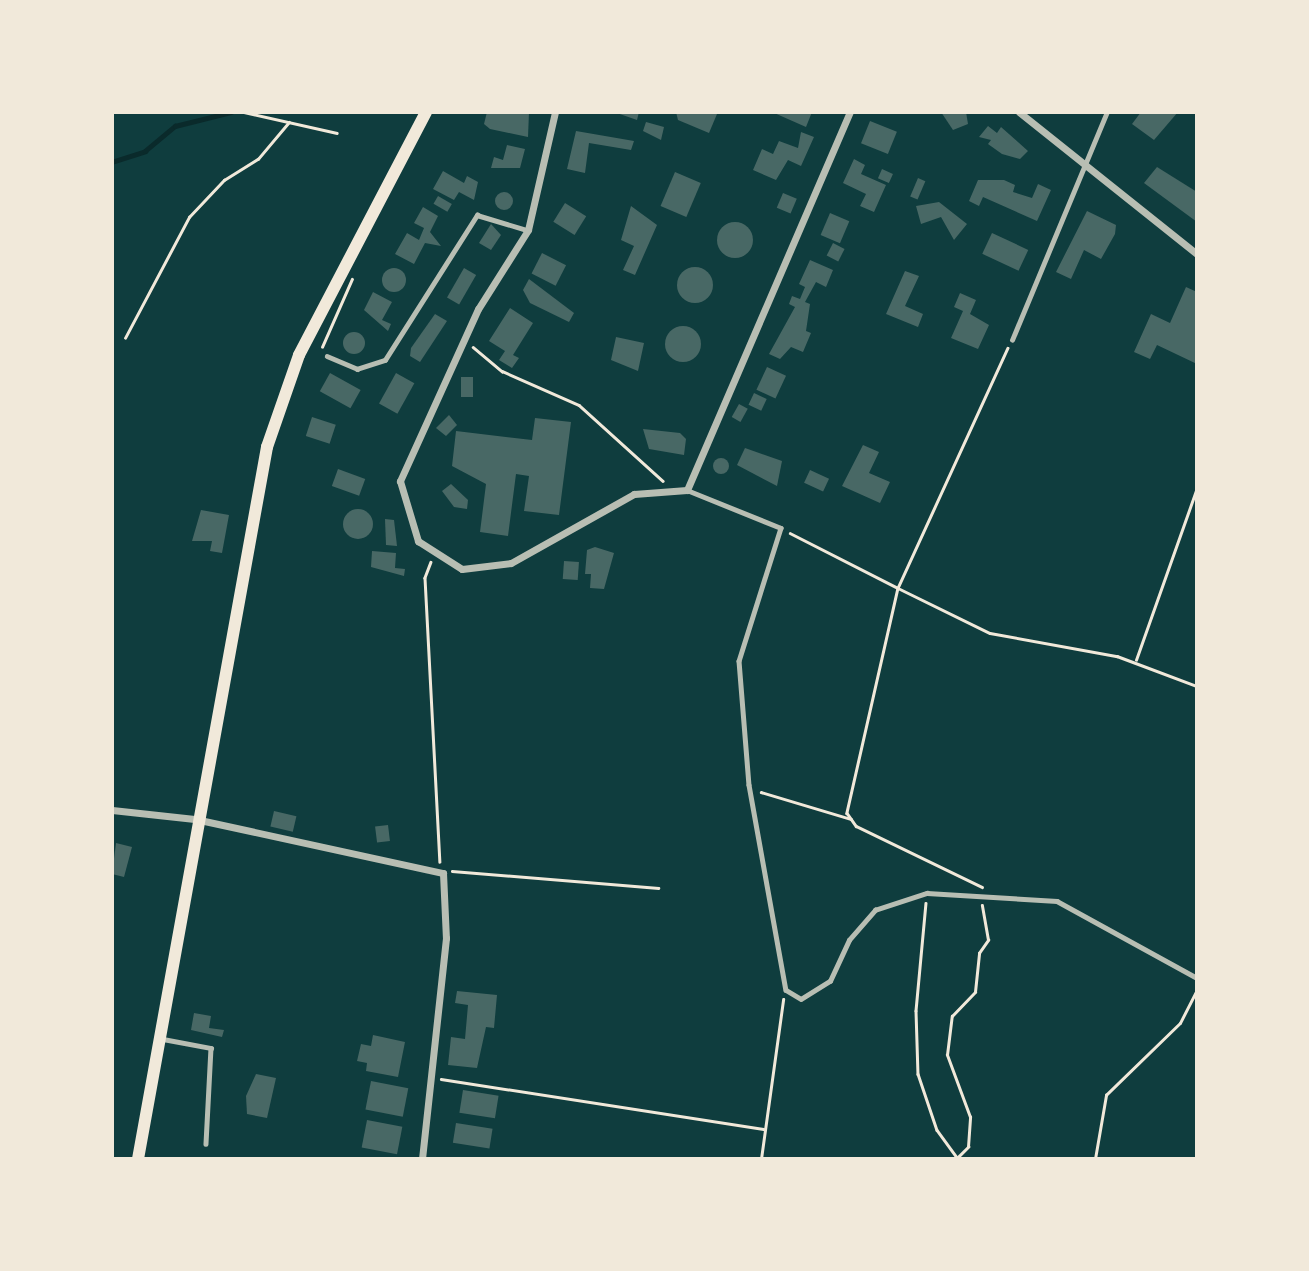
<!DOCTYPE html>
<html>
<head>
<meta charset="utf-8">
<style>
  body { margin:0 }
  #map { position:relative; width:1309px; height:1271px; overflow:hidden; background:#0f3d3e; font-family:Spectral,serif }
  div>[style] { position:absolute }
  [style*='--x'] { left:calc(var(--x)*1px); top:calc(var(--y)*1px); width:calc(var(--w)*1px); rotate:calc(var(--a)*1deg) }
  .stream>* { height:4.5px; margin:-2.25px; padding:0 2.25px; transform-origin:2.25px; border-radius:2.25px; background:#0a2a2b }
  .building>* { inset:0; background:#486865; transform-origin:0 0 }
  .round { border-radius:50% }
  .path>* { height:2.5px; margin:-1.25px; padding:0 1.25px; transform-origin:1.25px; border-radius:1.25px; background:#f1e9da }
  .service>* { height:4.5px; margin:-2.25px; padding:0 2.25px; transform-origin:2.25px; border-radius:2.25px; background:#b8beb3 }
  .minor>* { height:7px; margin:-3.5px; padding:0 3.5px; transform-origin:3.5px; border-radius:3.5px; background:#b8beb3 }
  .secondary>* { height:12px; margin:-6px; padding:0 6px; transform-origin:6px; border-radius:6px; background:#f1e9da }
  span { translate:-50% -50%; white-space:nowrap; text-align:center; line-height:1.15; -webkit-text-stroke:5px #f1e9da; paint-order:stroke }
  .frame { position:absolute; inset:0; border:114px solid #f1e9da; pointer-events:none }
</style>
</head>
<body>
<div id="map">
  <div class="stream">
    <i style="--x:112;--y:162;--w:35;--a:-18"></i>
    <i style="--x:145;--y:151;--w:39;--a:-40"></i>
    <i style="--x:175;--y:126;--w:58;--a:-14"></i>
  </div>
  <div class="building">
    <i style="clip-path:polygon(487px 112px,529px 112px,528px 137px,490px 129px,484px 124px)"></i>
    <i style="clip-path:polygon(614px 112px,639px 112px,637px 120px)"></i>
    <i style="clip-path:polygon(676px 112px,711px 112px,717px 114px,709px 133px,678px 120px)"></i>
    <i style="clip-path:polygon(772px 112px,812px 112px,806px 127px)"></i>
    <i style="clip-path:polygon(941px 112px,966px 112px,968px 124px,953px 130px)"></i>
    <i style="clip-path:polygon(1141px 112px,1178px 112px,1154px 140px,1132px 124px)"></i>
    <i style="left:870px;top:121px;width:29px;height:24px;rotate:22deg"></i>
    <i style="clip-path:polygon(646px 122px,664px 127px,661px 140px,643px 131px)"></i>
    <i style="clip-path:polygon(988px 126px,997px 133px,1001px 127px,1028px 151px,1020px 159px,1002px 154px,988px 144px,991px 140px,979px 137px)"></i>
    <i style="clip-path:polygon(576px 131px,634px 141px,631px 150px,589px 143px,585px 173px,567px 169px)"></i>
    <i style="clip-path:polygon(801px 132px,814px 137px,801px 166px,788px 160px,776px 180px,753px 170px,762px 149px,773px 154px,779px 141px,798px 148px)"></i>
    <i style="clip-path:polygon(507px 145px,525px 149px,520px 168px,491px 168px,494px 157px,503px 160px)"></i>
    <i style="clip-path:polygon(854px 159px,865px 165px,861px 174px,886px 185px,874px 212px,860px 206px,866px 194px,843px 183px)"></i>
    <i style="clip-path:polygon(1157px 167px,1197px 192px,1197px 222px,1144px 183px)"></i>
    <i style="left:882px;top:169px;width:12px;height:10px;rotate:24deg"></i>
    <i style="clip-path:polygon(443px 171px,464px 183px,467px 176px,478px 182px,474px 200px,459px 192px,454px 200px,433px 189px)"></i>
    <i style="left:675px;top:172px;width:28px;height:37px;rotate:23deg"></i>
    <i style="left:918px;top:178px;width:8px;height:20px;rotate:23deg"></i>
    <i style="clip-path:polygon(978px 180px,1004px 180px,1015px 185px,1013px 192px,1032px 198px,1038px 184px,1051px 190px,1037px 221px,983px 197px,979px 206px,969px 201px)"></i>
    <i class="round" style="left:495px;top:192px;width:18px;height:18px"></i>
    <i style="left:783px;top:193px;width:15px;height:16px;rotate:23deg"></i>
    <i style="left:438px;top:196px;width:16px;height:9px;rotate:30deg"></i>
    <i style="clip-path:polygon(939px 202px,967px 224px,954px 240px,941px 217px,921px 224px,916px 206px)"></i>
    <i style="left:565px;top:203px;width:25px;height:22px;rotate:32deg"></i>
    <i style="clip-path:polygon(631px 206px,657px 225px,635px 275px,623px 270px,634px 246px,621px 240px)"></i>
    <i style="clip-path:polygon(423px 207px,438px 216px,430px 232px,441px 246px,425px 243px,414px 264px,395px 254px,407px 233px,419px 240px,424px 228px,414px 223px)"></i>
    <i style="clip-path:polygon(1087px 211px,1116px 225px,1115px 234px,1101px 259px,1084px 250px,1071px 279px,1056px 272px)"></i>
    <i style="left:830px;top:213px;width:21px;height:24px;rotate:23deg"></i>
    <i class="round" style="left:717px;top:222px;width:36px;height:36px"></i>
    <i style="clip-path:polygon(491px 224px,501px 235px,491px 250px,479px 243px)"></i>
    <i style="left:992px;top:233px;width:40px;height:23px;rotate:25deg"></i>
    <i style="left:833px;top:243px;width:13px;height:14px;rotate:27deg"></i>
    <i style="left:542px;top:253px;width:27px;height:23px;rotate:27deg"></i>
    <i style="clip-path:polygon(810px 260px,833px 270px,826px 287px,816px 282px,805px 302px,810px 304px,806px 331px,811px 333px,803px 352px,791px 347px,780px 359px,769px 354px,795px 307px,789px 304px,792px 296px,800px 299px,805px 287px,799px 284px)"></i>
    <i class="round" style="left:677px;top:267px;width:36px;height:36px"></i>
    <i class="round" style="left:382px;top:268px;width:24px;height:24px"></i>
    <i style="left:464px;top:268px;width:14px;height:34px;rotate:30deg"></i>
    <i style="clip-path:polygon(905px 271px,919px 276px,905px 306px,923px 314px,918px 327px,886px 314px)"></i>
    <i style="clip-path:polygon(529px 279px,574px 313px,569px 322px,530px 303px,523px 290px)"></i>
    <i style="clip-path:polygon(1186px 287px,1197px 292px,1197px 364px,1157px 345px,1150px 359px,1134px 352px,1151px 314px,1170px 323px)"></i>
    <i style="clip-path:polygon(373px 292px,392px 302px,382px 320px,391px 324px,388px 331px,364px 310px)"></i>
    <i style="clip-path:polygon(960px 293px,976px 300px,970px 314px,989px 325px,978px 349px,951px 338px,963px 311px,954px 307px)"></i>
    <i style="clip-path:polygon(510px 308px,533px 323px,513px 355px,519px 358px,512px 368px,499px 360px,505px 351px,489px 341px)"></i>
    <i style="clip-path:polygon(435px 314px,447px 321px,420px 362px,410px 356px,411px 348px)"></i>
    <i class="round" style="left:665px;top:326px;width:36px;height:36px"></i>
    <i class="round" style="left:343px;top:332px;width:22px;height:22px"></i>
    <i style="clip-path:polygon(616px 337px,644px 343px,638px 371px,611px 360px)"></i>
    <i style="left:767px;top:367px;width:21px;height:25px;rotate:25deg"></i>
    <i style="left:330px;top:373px;width:35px;height:21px;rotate:29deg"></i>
    <i style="left:396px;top:373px;width:21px;height:35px;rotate:29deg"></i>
    <i style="left:461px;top:377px;width:12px;height:20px"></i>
    <i style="left:754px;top:393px;width:14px;height:13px;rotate:25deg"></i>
    <i style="left:739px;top:404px;width:10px;height:15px;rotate:29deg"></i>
    <i style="clip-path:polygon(449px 415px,457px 425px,446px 436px,436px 428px)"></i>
    <i style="left:312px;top:417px;width:25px;height:20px;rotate:18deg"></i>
    <i style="clip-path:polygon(535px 418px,571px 422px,559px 515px,524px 511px,529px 476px,516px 474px,508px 536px,480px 532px,486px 484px,452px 466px,456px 431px,532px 440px)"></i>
    <i style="clip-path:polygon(643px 429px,680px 433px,686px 439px,684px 455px,649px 449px)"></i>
    <i style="clip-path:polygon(863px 445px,879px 452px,869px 473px,890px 482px,880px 503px,842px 486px)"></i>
    <i style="clip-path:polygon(745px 448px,782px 461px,777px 486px,737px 465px)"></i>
    <i class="round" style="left:713px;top:458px;width:16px;height:16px"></i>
    <i style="left:338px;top:469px;width:29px;height:18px;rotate:20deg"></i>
    <i style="left:810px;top:470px;width:21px;height:14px;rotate:25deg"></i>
    <i style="clip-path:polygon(451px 484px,468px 500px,467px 509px,454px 507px,442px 491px)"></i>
    <i class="round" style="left:343px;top:509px;width:30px;height:30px"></i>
    <i style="clip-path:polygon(201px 510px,229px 515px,222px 553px,210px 551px,212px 541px,192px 541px)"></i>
    <i style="clip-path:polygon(385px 519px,394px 520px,397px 546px,386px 545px)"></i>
    <i style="clip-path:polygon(595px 547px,614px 553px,604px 589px,590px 588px,591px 574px,585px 574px,587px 550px)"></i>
    <i style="clip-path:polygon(372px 551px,396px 553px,395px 568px,405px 569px,404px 576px,371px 567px)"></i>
    <i style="left:564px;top:561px;width:15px;height:18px;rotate:4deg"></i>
    <i style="left:274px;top:811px;width:23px;height:16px;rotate:13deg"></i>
    <i style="left:388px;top:825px;width:16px;height:13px;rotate:83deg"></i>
    <i style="clip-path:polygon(116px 843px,132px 847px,124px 877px,112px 874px)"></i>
    <i style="clip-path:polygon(457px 991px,497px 995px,494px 1028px,486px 1027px,477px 1068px,448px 1065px,451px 1037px,465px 1039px,468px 1005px,455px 1003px)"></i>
    <i style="clip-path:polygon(194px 1013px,211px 1016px,209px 1028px,224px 1030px,222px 1037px,191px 1030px)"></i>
    <i style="clip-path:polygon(373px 1035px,405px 1042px,398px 1077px,366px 1071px,367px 1063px,357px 1061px,361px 1044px,371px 1046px)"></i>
    <i style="clip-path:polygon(256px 1074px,276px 1078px,267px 1118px,247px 1114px,246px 1096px)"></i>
    <i style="left:371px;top:1081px;width:38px;height:29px;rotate:11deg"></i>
    <i style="left:463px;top:1090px;width:36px;height:23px;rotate:9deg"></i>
    <i style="left:367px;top:1120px;width:36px;height:28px;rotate:11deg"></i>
    <i style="left:456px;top:1123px;width:37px;height:20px;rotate:9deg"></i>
  </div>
  <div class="path">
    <i style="--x:244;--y:112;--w:95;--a:12.7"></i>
    <i style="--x:125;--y:338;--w:137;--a:-62.1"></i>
    <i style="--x:189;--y:217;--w:51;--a:-46.6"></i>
    <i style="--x:224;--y:180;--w:40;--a:-32"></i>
    <i style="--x:258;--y:159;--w:48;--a:-50"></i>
    <i style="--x:322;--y:347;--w:74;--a:-66.2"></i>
    <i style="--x:473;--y:347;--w:38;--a:40"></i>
    <i style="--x:502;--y:371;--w:84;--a:23.8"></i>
    <i style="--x:579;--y:405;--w:113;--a:42.1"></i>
    <i style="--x:1008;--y:348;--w:264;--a:114.6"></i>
    <i style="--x:898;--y:588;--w:102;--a:26.1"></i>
    <i style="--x:990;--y:633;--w:129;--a:10.3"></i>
    <i style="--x:1117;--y:656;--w:85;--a:20.6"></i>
    <i style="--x:790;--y:533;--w:121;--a:27"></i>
    <i style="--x:898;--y:588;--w:231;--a:102.8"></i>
    <i style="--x:847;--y:813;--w:16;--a:55"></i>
    <i style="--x:856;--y:826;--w:140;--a:25.8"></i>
    <i style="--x:431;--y:562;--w:17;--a:111"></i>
    <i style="--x:425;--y:578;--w:284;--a:87"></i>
    <i style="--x:1136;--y:660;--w:182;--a:-70.5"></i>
    <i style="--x:761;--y:792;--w:94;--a:16.7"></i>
    <i style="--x:452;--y:871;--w:207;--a:4.7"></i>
    <i style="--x:926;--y:903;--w:108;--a:95.3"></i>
    <i style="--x:916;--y:1011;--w:63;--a:88.2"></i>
    <i style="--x:918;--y:1074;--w:59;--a:71.3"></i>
    <i style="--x:937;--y:1130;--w:36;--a:54"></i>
    <i style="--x:441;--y:1079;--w:326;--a:8.8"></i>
    <i style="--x:957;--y:1158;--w:16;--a:-45"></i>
    <i style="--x:968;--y:1147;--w:30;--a:-86"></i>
    <i style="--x:970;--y:1117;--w:66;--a:-110.4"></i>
    <i style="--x:947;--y:1055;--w:39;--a:-83"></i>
    <i style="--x:952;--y:1016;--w:33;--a:-46"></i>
    <i style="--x:975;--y:992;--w:39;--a:-84"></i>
    <i style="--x:979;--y:953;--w:16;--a:-55"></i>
    <i style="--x:988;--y:940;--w:35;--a:-100"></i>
    <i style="--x:761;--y:1159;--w:161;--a:-82.1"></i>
    <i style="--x:1095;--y:1159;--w:65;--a:-80.2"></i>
    <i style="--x:1106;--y:1095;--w:103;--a:-44.2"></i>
    <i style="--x:1180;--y:1023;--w:38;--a:-63"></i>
  </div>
  <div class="service">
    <i style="--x:1012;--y:340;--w:247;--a:-67.4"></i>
    <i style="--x:327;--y:356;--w:33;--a:23"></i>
    <i style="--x:357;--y:369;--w:29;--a:-18"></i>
    <i style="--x:385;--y:360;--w:172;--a:-57.6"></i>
    <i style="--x:477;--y:215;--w:52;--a:16.7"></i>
    <i style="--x:687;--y:490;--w:101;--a:22"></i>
    <i style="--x:781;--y:528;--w:139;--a:107.5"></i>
    <i style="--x:739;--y:661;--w:124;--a:85.4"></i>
    <i style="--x:749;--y:785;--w:208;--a:79.8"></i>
    <i style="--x:786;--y:990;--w:17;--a:31"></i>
    <i style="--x:801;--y:999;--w:34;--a:-32"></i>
    <i style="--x:830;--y:981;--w:45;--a:-65.1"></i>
    <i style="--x:849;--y:940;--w:40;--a:-49"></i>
    <i style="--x:875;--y:910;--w:55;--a:-18.1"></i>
    <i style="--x:927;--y:893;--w:130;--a:3.5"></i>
    <i style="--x:1057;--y:901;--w:160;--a:28.8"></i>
    <i style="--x:163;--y:1039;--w:49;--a:10.6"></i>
    <i style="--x:211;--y:1048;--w:96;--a:93"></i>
  </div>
  <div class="minor">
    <i style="--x:555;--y:112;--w:121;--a:102.9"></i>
    <i style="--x:528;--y:230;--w:93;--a:122.3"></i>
    <i style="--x:478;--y:309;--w:189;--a:114.4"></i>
    <i style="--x:400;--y:481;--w:63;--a:73.3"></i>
    <i style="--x:418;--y:541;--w:52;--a:32.5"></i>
    <i style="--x:462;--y:569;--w:49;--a:-7"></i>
    <i style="--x:511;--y:563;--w:141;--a:-29.3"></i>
    <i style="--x:634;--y:494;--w:53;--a:-4.3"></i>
    <i style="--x:687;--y:490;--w:412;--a:-66.7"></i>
    <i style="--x:1019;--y:112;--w:228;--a:38.6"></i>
    <i style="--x:112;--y:810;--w:83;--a:6.2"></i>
    <i style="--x:195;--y:819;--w:254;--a:12.3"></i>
    <i style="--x:443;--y:873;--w:65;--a:87.4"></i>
    <i style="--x:446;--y:938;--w:222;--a:96.2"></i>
  </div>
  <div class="secondary">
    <i style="--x:138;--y:1159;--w:724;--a:-79.73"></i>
    <i style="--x:267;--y:447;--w:97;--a:-70.8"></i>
    <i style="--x:299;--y:355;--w:274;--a:-62.4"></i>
  </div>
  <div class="frame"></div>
</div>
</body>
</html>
